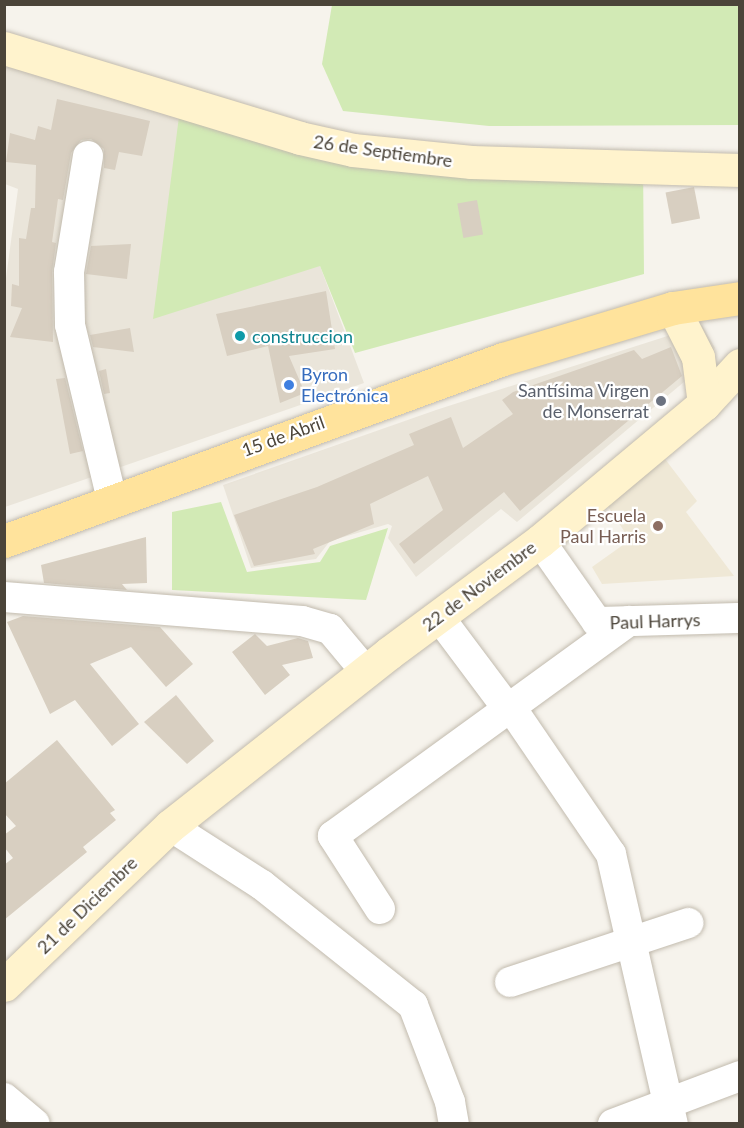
<!DOCTYPE html>
<html>
<head>
<meta charset="utf-8">
<style>
  body { margin:0 }
  #map { position:relative; width:744px; height:1128px; overflow:hidden; background:#f6f3ec; font-family:Lato,sans-serif }
  div>[style] { position:absolute }
  [style*='--x'] { left:calc(var(--x)*1px); top:calc(var(--y)*1px); width:calc(var(--w)*1px); rotate:calc(var(--a)*1deg) }
  .residential>* { inset:0; background:#eae5da }
  .education>* { inset:0; background:#efe8d6 }
  .green>* { inset:0; background:#d2eab5 }
  .building>* { inset:0; background:#d8cfc1; transform-origin:0 0 }
  .roads { filter:drop-shadow(0 0 2px #c2bbae) drop-shadow(0 0 2px #c2bbae) }
  .street>* { height:30px; margin:-15px; padding:0 15px; transform-origin:15px; border-radius:15px; background:#fff }
  .secondary>* { height:33px; margin:-16.5px; padding:0 16.5px; transform-origin:16.5px; border-radius:16.5px; background:#fff3cd }
  .primary>* { height:33px; margin:-16.5px; padding:0 16.5px; transform-origin:16.5px; border-radius:16.5px; background:#ffe39c }
  .dots>* { width:16px; height:16px; translate:-50% -50%; box-sizing:border-box; border:3px solid #fff; border-radius:50% }
  span { translate:-50% -50%; white-space:nowrap; text-align:center; line-height:1.15; -webkit-text-stroke:4.5px #fff; paint-order:stroke }
  .street-label { font-size:18px; color:#4b4439 }
  .culture-label { font-size:18px; color:#0d838f }
  .left { translate:0 -50%; text-align:left }
  .shop-label { font-size:18px; color:#366cbe }
  .worship-label { font-size:18px; color:#5b616d }
  .right { translate:-100% -50%; text-align:right }
  .education-label { font-size:18px; color:#785e54 }
  .frame { position:absolute; inset:0; border:6px solid #4b4439; pointer-events:none }
</style>
</head>
<body>
<div id="map">
  <div class="residential">
    <i style="clip-path:polygon(5px 42px,182px 93px,320px 266px,364px 383px,5px 507px,4px 293px,18px 189px,5px 184px)"></i>
    <i style="clip-path:polygon(702px 325px,715px 348px,703px 366px,517px 522px,501px 509px,416px 577px,388px 538px,392px 526px,388px 524px,330px 541px,316px 559px,251px 568px,223px 485px,436px 410px)"></i>
  </div>
  <div class="education">
    <i style="clip-path:polygon(662px 455px,697px 501px,686px 512px,734px 576px,602px 584px,592px 567px,630px 540px,607px 505px)"></i>
  </div>
  <div class="green">
    <i style="clip-path:polygon(332px 5px,739px 5px,739px 125px,489px 126px,343px 111px,322px 64px)"></i>
    <i style="clip-path:polygon(182px 93px,377px 145px,643px 161px,644px 274px,355px 353px,320px 266px,153px 319px)"></i>
    <i style="clip-path:polygon(221px 502px,247px 572px,320px 562px,330px 546px,388px 528px,366px 600px,172px 590px,172px 512px)"></i>
  </div>
  <div class="building">
    <i style="clip-path:polygon(57px 99px,150px 121px,142px 156px,119px 152px,115px 170px,104px 168px,104px 149px,91px 139px,81px 140px,71px 153px,63px 200px,58px 199px,52px 242px,56px 243px,52px 272px,53px 342px,10px 337px,22px 308px,11px 306px,12px 284px,19px 286px,19px 238px,26px 239px,31px 208px,35px 208px,36px 165px,6px 162px,10px 133px,35px 140px,38px 126px,51px 130px)"></i>
    <i style="left:694px;top:187px;width:32px;height:29px;rotate:79deg"></i>
    <i style="left:477px;top:200px;width:35px;height:20px;rotate:80deg"></i>
    <i style="clip-path:polygon(131px 244px,127px 279px,86px 274px,91px 246px)"></i>
    <i style="clip-path:polygon(326px 291px,335px 349px,289px 356px,305px 393px,280px 403px,268px 346px,227px 356px,216px 314px)"></i>
    <i style="clip-path:polygon(130px 328px,134px 352px,93px 347px,90px 335px)"></i>
    <i style="clip-path:polygon(671px 347px,682px 376px,520px 511px,504px 492px,414px 564px,399px 544px,443px 510px,428px 476px,370px 504px,374px 524px,313px 549px,315px 554px,254px 566px,234px 515px,317px 487px,414px 445px,409px 434px,451px 417px,463px 448px,513px 414px,502px 400px,513px 392px,634px 350px,642px 359px)"></i>
    <i style="clip-path:polygon(106px 369px,110px 393px,104px 394px,99px 371px)"></i>
    <i style="clip-path:polygon(65px 378px,83px 451px,70px 454px,56px 379px)"></i>
    <i style="clip-path:polygon(146px 537px,147px 583px,122px 584px,127px 590px,44px 583px,41px 565px)"></i>
    <i style="clip-path:polygon(23px 616px,160px 627px,193px 664px,166px 687px,131px 647px,90px 664px,139px 724px,112px 746px,75px 700px,50px 714px,7px 622px)"></i>
    <i style="clip-path:polygon(255px 634px,267px 646px,298px 638px,308px 641px,313px 658px,282px 665px,290px 675px,265px 695px,232px 652px)"></i>
    <i style="clip-path:polygon(176px 695px,214px 741px,187px 764px,144px 722px)"></i>
    <i style="clip-path:polygon(57px 740px,115px 810px,110px 813px,116px 820px,83px 847px,87px 852px,4px 920px,4px 865px,13px 858px,4px 847px,4px 835px,16px 826px,4px 813px,4px 784px)"></i>
  </div>
  <div class="roads">
    <div class="street">
      <i style="--x:88;--y:156;--w:118;--a:99.3"></i>
      <i style="--x:69;--y:272;--w:53;--a:88.9"></i>
      <i style="--x:70;--y:325;--w:180;--a:76.5"></i>
      <i style="--x:540;--y:541;--w:99;--a:54.9"></i>
      <i style="--x:597;--y:622;--w:143;--a:-1.6"></i>
      <i style="--x:4;--y:597;--w:299;--a:4.6"></i>
      <i style="--x:302;--y:621;--w:29;--a:16"></i>
      <i style="--x:330;--y:629;--w:56;--a:50.1"></i>
      <i style="--x:439;--y:617;--w:114;--a:53.2"></i>
      <i style="--x:507;--y:708;--w:4;--a:-34"></i>
      <i style="--x:510;--y:706;--w:179;--a:55.7"></i>
      <i style="--x:611;--y:854;--w:277;--a:77.1"></i>
      <i style="--x:170;--y:826;--w:109;--a:32.7"></i>
      <i style="--x:262;--y:885;--w:193;--a:38.5"></i>
      <i style="--x:413;--y:1005;--w:104;--a:69.1"></i>
      <i style="--x:450;--y:1102;--w:22;--a:80"></i>
      <i style="--x:380;--y:909;--w:87;--a:-122.8"></i>
      <i style="--x:333;--y:836;--w:366;--a:-36"></i>
      <i style="--x:510;--y:982;--w:188;--a:-18.3"></i>
      <i style="--x:4;--y:1098;--w:40;--a:40"></i>
      <i style="--x:613;--y:1124;--w:136;--a:-20.7"></i>
    </div>
    <div class="secondary">
      <i style="--x:4;--y:48;--w:309;--a:16.9"></i>
      <i style="--x:300;--y:138;--w:54;--a:12.8"></i>
      <i style="--x:353;--y:150;--w:119;--a:5.8"></i>
      <i style="--x:471;--y:162;--w:269;--a:1.7"></i>
      <i style="--x:704;--y:404;--w:53;--a:-47.3"></i>
      <i style="--x:4;--y:985;--w:230;--a:-43.8"></i>
      <i style="--x:170;--y:826;--w:279;--a:-38.3"></i>
      <i style="--x:389;--y:653;--w:188;--a:-36.6"></i>
      <i style="--x:540;--y:541;--w:214;--a:-39.9"></i>
      <i style="--x:704;--y:404;--w:47;--a:-97.3"></i>
      <i style="--x:698;--y:357;--w:55;--a:-117"></i>
    </div>
    <div class="primary">
      <i style="--x:4;--y:541;--w:531;--a:-20.04"></i>
      <i style="--x:503;--y:359;--w:177;--a:-16.7"></i>
      <i style="--x:673;--y:308;--w:68;--a:-8.5"></i>
    </div>
  </div>
  <div class="dots">
    <i style="left:240px;top:336px;background:#0f9aa8"></i>
    <i style="left:289px;top:385px;background:#3f7fe0"></i>
    <i style="left:661px;top:401px;background:#6b7280"></i>
    <i style="left:658px;top:526px;background:#8d6e63"></i>
  </div>
  <div class="street-label">
    <span style="left:383px;top:151px;rotate:8deg">26 de Septiembre</span>
    <span style="left:283px;top:436px;rotate:-20deg">15 de Abril</span>
    <span style="left:479px;top:586px;rotate:-37deg">22 de Noviembre</span>
    <span style="left:655px;top:621px;rotate:-2deg">Paul Harrys</span>
    <span style="left:87px;top:905px;rotate:-44deg">21 de Diciembre</span>
  </div>
  <div class="culture-label">
    <span class="left" style="left:252px;top:336px">construccion</span>
  </div>
  <div class="shop-label">
    <span class="left" style="left:301px;top:385px">Byron<br>Electrónica</span>
  </div>
  <div class="worship-label">
    <span class="right" style="left:649px;top:401px">Santísima Virgen<br>de Monserrat</span>
  </div>
  <div class="education-label">
    <span class="right" style="left:646px;top:526px">Escuela<br>Paul Harris</span>
  </div>
  <div class="frame"></div>
</div>
</body>
</html>
